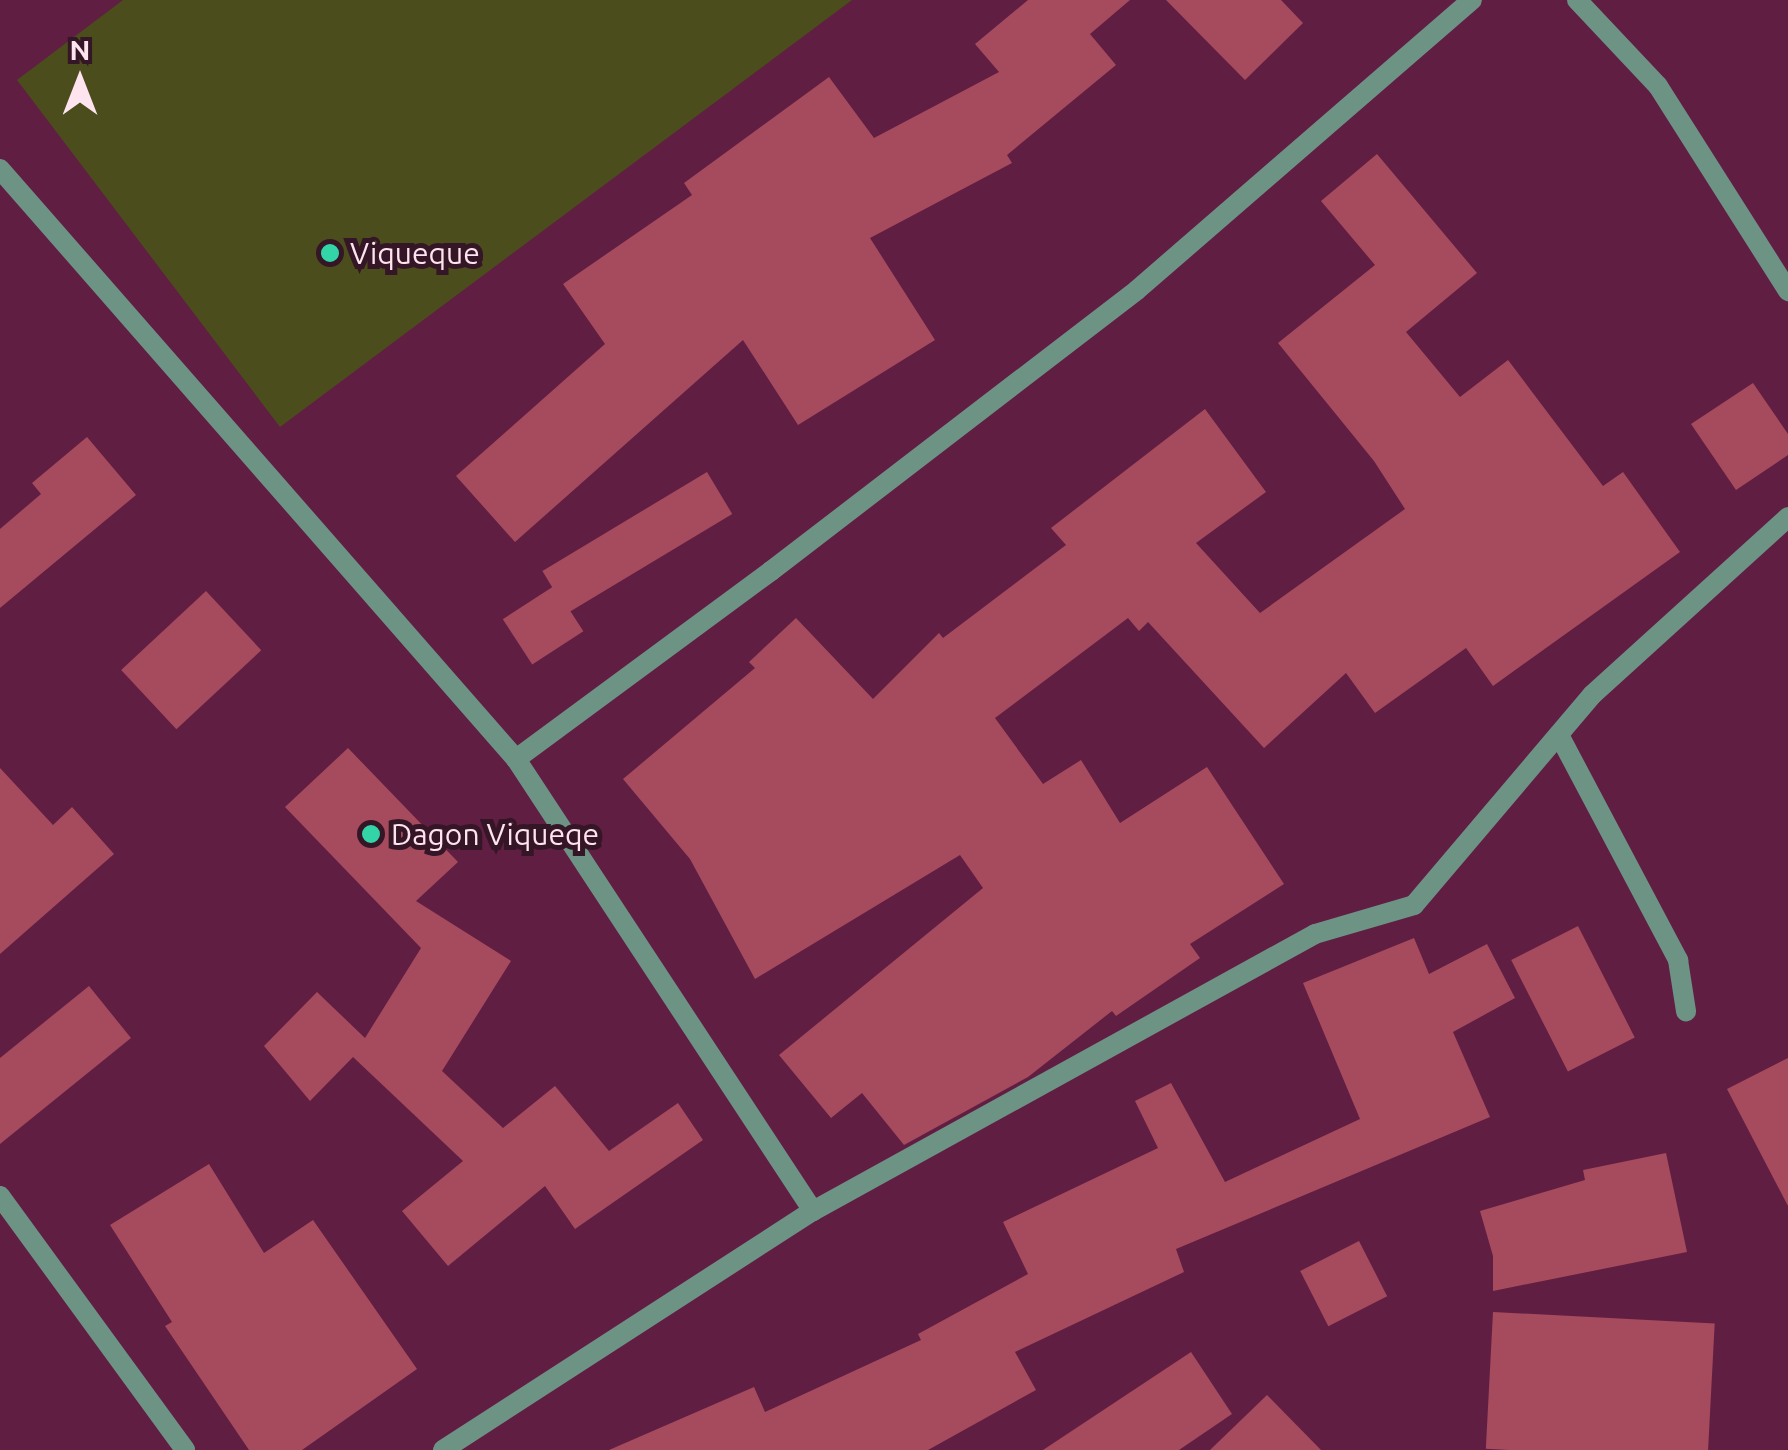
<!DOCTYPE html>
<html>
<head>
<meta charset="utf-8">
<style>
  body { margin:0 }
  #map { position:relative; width:1788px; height:1450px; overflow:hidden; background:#611e43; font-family:Ubuntu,sans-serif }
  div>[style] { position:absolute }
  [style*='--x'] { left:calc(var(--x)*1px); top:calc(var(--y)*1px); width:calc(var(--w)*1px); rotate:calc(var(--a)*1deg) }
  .green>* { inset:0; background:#4c4d1d }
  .building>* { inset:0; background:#a64a5d; transform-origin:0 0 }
  .minor>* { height:20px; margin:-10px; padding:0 10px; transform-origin:10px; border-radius:10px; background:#6d9385 }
  .dots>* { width:28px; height:28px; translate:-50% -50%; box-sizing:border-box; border:5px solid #351626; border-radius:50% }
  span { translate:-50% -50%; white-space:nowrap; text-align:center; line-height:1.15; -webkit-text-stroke:10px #351626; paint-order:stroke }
  .poi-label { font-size:30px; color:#fee4ef }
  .left { translate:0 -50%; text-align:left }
  .north { position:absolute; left:30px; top:30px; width:100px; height:100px; -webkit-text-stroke:8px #351626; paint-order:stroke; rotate:0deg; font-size:28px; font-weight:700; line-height:40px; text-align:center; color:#fee4ef }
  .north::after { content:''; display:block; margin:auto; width:35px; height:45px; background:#fee4ef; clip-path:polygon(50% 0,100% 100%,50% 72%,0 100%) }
</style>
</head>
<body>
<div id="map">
  <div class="green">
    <i style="clip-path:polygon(123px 0,852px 0,280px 427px,17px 80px)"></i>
  </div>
  <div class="building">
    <i style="clip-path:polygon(1028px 0,1130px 0,1090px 34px,1116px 65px,1007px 155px,1012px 163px,870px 238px,935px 340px,798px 425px,743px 340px,515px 542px,456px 476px,605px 344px,563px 284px,692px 195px,684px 183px,829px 77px,874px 138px,999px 72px,975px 44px)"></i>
    <i style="clip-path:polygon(1166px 0,1281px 0,1303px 23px,1245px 80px)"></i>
    <i style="clip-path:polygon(1377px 154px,1477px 273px,1406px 332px,1460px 397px,1508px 360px,1603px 486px,1623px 472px,1680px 552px,1493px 686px,1466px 648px,1375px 713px,1346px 673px,1264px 748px,1148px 622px,1139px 631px,1128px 618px,995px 718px,1043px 784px,1081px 760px,1120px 823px,1207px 767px,1284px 884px,1190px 944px,1200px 958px,1116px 1016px,1112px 1011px,1028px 1077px,904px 1145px,862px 1093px,831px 1118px,779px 1055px,983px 888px,960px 855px,755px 979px,690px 859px,623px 779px,755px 668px,749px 662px,796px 618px,873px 699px,939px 633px,943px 638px,1066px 545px,1051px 528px,1205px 409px,1266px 492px,1196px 543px,1260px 613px,1405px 509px,1374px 461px,1278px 343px,1375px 265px,1321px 201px)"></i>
    <i style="clip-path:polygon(1753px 383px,1788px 434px,1788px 455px,1736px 490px,1691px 424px)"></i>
    <i style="clip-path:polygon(87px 437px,136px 495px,0 608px,0 529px,41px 494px,32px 483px)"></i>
    <i style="left:707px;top:472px;width:49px;height:192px;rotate:59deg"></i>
    <i style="left:554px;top:586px;width:54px;height:61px;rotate:57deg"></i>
    <i style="left:206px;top:591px;width:81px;height:116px;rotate:47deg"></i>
    <i style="clip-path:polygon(348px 748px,458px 862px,416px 901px,511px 961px,442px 1071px,503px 1128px,555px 1086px,609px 1151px,678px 1103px,703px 1140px,575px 1229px,545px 1186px,448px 1266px,402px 1211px,463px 1161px,353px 1057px,310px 1101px,264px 1046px,317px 992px,365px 1038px,421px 948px,285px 807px)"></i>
    <i style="clip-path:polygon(0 768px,53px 825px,72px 807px,114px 854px,0 954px)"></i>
    <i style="left:1578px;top:926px;width:125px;height:75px;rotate:63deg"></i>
    <i style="clip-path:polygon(1414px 938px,1429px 974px,1487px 944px,1515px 998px,1453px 1032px,1490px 1117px,1176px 1249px,1184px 1272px,1015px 1352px,1036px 1390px,928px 1450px,609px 1450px,754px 1387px,765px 1412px,921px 1340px,918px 1334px,1028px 1274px,1003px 1222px,1158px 1148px,1135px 1101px,1171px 1083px,1225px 1182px,1360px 1119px,1303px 983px)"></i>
    <i style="clip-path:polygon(89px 986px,131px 1038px,0 1144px,0 1058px)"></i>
    <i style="clip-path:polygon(1788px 1058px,1788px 1206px,1727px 1089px)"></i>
    <i style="clip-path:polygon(1666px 1153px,1687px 1252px,1493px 1291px,1493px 1256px,1480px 1211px,1585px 1180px,1583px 1170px)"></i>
    <i style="clip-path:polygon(209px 1164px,264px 1253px,313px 1220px,417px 1369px,302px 1450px,249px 1450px,165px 1326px,172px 1322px,110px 1225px)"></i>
    <i style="left:1359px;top:1241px;width:62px;height:66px;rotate:63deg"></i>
    <i style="left:1493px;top:1312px;width:222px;height:137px;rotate:3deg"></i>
    <i style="clip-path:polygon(1191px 1352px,1232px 1414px,1179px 1450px,1043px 1450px)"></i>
    <i style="clip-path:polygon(1267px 1395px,1321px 1450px,1210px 1450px)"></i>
  </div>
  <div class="minor">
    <i style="--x:1577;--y:0;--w:118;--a:46.7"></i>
    <i style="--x:1658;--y:86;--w:243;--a:57.6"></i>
    <i style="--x:0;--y:169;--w:784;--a:48.83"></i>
    <i style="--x:516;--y:759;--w:541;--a:56.69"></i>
    <i style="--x:1559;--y:735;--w:255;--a:62.1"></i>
    <i style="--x:1678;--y:960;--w:52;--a:81.1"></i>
    <i style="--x:516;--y:759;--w:317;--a:-36.4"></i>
    <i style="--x:771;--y:571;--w:461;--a:-37.5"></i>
    <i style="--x:1137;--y:290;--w:443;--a:-40.9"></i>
    <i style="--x:0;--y:1196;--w:314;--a:53.9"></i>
    <i style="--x:443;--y:1450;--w:440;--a:-32.9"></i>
    <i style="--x:813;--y:1211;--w:573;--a:-28.89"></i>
    <i style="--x:1315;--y:934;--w:103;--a:-16.3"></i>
    <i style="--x:1414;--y:905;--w:275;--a:-49.7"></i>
    <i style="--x:1592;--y:695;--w:265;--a:-42.2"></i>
  </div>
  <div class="dots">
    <i style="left:330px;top:253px;background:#33d4a8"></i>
    <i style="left:371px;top:834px;background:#33d4a8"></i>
  </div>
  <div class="poi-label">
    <span class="left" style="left:350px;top:253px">Viqueque</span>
    <span class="left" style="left:391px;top:834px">Dagon Viqueqe</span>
  </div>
  <div class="north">N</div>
</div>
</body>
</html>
